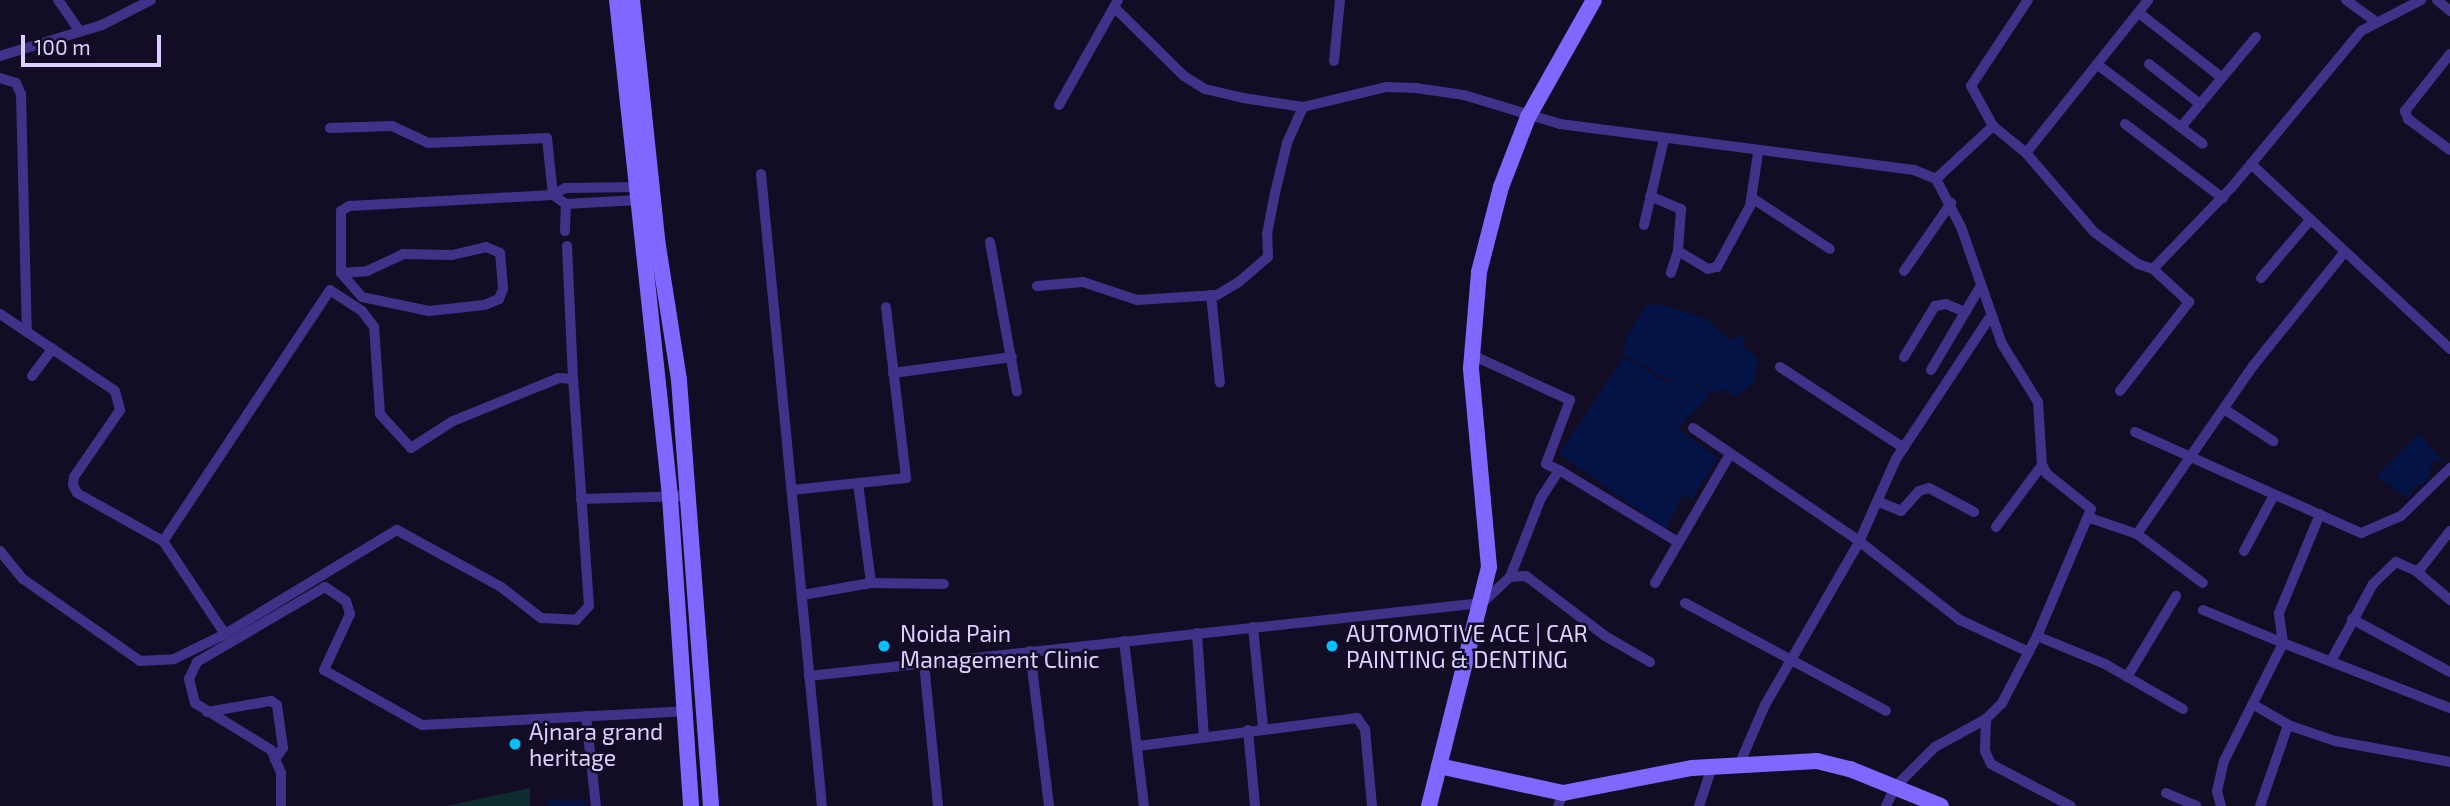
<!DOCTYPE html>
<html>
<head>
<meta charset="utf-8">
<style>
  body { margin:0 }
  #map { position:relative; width:2450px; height:806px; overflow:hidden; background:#130c25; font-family:"Exo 2",sans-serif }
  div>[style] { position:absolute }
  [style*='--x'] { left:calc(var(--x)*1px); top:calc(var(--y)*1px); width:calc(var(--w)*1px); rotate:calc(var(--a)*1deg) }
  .green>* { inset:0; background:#0e2c2f }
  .water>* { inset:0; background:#041345 }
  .street>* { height:10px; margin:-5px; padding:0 5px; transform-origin:5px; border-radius:5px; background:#413289 }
  .secondary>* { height:16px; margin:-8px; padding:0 8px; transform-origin:8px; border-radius:8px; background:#7f67ff }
  .dots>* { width:19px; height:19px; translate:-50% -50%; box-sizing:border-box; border:4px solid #130c25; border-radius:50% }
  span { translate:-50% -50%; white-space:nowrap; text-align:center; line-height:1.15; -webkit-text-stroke:5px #130c25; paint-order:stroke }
  .poi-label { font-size:23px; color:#dbd0ff }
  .left { translate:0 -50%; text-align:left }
  .scale { position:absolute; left:21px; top:35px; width:140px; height:32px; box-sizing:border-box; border:4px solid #dbd0ff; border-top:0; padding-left:9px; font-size:21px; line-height:24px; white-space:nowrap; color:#dbd0ff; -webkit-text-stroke:5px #130c25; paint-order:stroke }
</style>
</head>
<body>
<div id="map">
  <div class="green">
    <i style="clip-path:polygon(530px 788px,530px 806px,446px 806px)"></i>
  </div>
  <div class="water">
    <i style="clip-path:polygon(1646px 305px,1663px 305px,1705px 318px,1730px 340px,1744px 334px,1743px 347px,1758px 358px,1754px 383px,1736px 397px,1724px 390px,1710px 394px,1682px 376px,1709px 396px,1678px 428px,1718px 458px,1692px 499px,1683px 495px,1666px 529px,1559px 454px,1624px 357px,1669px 383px,1676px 372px,1669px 380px,1623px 354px,1626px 339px)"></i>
    <i style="clip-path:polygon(2419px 433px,2444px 464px,2433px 460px,2427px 482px,2415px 486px,2410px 499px,2376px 476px)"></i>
    <i style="clip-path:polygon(547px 800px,586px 801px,585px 806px,548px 806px)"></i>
  </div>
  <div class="street">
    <i style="--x:58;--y:0;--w:38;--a:55"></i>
    <i style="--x:2346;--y:0;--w:34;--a:36"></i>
    <i style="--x:2437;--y:0;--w:17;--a:40"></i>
    <i style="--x:1115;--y:8;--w:97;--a:44.6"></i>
    <i style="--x:1184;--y:76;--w:25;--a:32"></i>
    <i style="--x:1205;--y:89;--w:39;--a:13"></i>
    <i style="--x:1243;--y:98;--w:61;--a:8.5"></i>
    <i style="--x:1303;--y:107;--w:85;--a:-13.5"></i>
    <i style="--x:1386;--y:87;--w:30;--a:2"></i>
    <i style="--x:1416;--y:88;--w:49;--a:8.3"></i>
    <i style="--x:1464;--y:95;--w:100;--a:16.8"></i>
    <i style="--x:1560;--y:124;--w:357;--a:7.4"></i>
    <i style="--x:1914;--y:170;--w:24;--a:22"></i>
    <i style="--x:1936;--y:179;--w:54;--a:62.5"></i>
    <i style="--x:1961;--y:227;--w:124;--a:70.7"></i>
    <i style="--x:2002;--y:344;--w:68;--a:58.2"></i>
    <i style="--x:2038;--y:402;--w:63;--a:86.4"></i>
    <i style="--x:2042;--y:465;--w:10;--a:61"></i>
    <i style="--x:2047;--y:474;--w:56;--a:38.5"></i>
    <i style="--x:2091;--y:509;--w:138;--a:113"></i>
    <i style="--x:2037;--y:636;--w:76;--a:117.6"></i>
    <i style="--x:2002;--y:703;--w:23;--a:135"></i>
    <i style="--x:1986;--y:719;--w:58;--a:151.2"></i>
    <i style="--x:1935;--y:747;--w:55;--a:135"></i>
    <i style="--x:1896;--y:786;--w:22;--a:117"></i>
    <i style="--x:2139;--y:13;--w:104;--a:38"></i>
    <i style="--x:2450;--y:54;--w:73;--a:128.3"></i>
    <i style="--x:2405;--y:111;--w:9;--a:69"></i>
    <i style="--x:2408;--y:119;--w:52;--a:36.4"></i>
    <i style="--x:0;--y:56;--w:107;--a:-16.9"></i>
    <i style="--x:102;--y:25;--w:55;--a:-27"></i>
    <i style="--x:1334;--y:61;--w:61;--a:-84.4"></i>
    <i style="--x:2149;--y:64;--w:65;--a:38.1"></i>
    <i style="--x:2098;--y:65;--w:131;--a:37"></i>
    <i style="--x:0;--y:78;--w:17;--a:17"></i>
    <i style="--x:16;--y:83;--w:12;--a:66"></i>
    <i style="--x:21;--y:94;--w:238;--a:88.6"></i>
    <i style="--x:1059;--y:105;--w:120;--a:-60.7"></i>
    <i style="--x:2125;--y:124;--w:123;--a:37.1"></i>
    <i style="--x:1993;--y:126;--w:46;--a:-118.8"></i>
    <i style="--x:1971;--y:86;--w:103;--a:-56.5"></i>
    <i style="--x:2181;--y:127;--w:117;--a:-50.2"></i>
    <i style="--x:330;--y:128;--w:62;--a:-1.8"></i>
    <i style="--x:392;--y:126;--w:40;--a:25"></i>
    <i style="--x:428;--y:143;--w:119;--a:-2.4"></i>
    <i style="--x:547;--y:138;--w:57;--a:84"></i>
    <i style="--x:2026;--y:153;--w:196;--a:-51.4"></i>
    <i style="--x:2251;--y:164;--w:272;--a:42.9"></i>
    <i style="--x:761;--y:174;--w:635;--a:84.49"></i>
    <i style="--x:1936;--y:179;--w:78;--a:-42.9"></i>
    <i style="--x:1993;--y:126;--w:43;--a:39.3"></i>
    <i style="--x:2026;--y:153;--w:104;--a:49.3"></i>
    <i style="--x:2094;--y:232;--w:54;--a:36"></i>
    <i style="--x:2138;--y:264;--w:16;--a:18"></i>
    <i style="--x:2153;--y:269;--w:114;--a:-46.1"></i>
    <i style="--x:2232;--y:187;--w:202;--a:-50.4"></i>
    <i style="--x:2361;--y:31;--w:68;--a:-27.3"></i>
    <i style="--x:553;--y:195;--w:16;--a:35"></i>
    <i style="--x:566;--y:204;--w:72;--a:-3.2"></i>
    <i style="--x:1650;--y:196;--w:34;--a:23"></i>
    <i style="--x:1681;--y:209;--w:42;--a:94.1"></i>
    <i style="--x:1678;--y:251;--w:23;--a:108"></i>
    <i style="--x:1752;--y:198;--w:93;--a:33.2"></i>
    <i style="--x:1644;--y:225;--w:88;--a:-76.9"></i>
    <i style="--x:565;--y:231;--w:27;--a:-88"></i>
    <i style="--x:990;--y:242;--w:152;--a:79.8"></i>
    <i style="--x:567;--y:246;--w:133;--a:87.4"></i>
    <i style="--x:1678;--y:251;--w:35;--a:31"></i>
    <i style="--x:1708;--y:269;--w:9;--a:-13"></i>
    <i style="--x:1717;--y:267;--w:69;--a:-61.6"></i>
    <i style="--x:1750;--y:206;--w:54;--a:-81.4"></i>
    <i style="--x:1904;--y:271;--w:83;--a:-55.3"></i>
    <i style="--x:341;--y:273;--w:26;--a:-4"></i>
    <i style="--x:367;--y:271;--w:40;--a:-25"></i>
    <i style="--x:403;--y:254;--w:49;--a:1.2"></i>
    <i style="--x:452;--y:255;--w:35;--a:-13"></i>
    <i style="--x:486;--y:247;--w:15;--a:23"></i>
    <i style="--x:500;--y:253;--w:36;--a:85"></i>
    <i style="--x:503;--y:289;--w:11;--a:112"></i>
    <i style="--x:499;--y:299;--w:16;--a:158"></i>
    <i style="--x:484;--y:305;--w:55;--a:173.8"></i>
    <i style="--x:429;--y:311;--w:68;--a:-168.2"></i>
    <i style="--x:362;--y:297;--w:32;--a:-131"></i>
    <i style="--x:341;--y:273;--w:62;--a:-90"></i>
    <i style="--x:341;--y:211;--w:9;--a:-32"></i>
    <i style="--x:349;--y:206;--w:204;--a:-3.1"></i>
    <i style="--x:553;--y:195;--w:14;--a:-30"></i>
    <i style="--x:565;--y:188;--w:72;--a:-0.8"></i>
    <i style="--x:2261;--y:278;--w:76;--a:-49.8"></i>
    <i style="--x:1037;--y:286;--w:46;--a:-5"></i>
    <i style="--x:1083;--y:282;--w:57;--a:18.4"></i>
    <i style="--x:1137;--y:300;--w:80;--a:-3.6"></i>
    <i style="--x:1217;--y:295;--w:26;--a:-31"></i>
    <i style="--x:1239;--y:282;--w:38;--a:-41"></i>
    <i style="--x:1268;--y:257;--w:23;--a:-92"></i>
    <i style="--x:1267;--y:234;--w:42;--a:-79"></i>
    <i style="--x:1275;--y:193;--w:51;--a:-76.5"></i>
    <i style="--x:1287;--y:143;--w:39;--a:-66"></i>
    <i style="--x:1211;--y:295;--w:88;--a:84.2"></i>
    <i style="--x:0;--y:314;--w:138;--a:33.8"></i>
    <i style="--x:115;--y:391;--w:20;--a:75"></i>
    <i style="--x:120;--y:410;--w:81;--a:124.5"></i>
    <i style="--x:74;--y:477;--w:8;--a:97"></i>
    <i style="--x:73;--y:485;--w:9;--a:63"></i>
    <i style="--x:77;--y:493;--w:98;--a:29.2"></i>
    <i style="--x:163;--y:541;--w:112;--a:56.3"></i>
    <i style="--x:1472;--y:355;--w:108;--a:24.7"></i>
    <i style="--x:1570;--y:400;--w:68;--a:110.6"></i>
    <i style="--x:1546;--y:464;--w:14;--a:25"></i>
    <i style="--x:1904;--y:357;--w:60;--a:-58.7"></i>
    <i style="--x:1935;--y:306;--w:11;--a:-10"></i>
    <i style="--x:1946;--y:304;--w:21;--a:23"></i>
    <i style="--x:1780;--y:367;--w:148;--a:33.2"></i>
    <i style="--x:1931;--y:370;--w:96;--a:-59.4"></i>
    <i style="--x:893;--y:373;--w:120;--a:-7.7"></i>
    <i style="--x:32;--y:376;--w:34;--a:-53"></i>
    <i style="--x:2120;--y:391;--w:113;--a:-52.2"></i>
    <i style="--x:2189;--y:302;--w:49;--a:-137.5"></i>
    <i style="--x:2224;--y:409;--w:59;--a:33.1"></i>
    <i style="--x:1693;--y:428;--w:196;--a:34.2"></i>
    <i style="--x:1855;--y:538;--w:133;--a:38"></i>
    <i style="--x:1960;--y:620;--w:76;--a:24.9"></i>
    <i style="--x:2135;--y:432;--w:248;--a:24.1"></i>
    <i style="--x:2361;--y:533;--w:43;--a:-23"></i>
    <i style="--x:2401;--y:516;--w:69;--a:-44.4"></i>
    <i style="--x:792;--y:490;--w:115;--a:-6"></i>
    <i style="--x:906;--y:478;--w:172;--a:-96.7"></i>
    <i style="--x:581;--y:499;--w:105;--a:-1.6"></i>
    <i style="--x:1879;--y:502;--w:24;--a:22"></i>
    <i style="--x:1901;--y:511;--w:27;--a:-48"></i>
    <i style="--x:1919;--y:491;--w:10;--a:-17"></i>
    <i style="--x:1929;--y:488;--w:51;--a:28.1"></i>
    <i style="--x:2090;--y:518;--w:50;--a:18.8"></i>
    <i style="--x:2137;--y:534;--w:82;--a:36.6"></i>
    <i style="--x:1996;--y:527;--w:77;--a:-53.4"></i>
    <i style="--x:2137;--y:534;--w:204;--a:-55.4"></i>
    <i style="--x:2253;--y:366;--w:145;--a:-51.2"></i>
    <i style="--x:0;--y:551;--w:36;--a:51"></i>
    <i style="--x:23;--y:579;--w:143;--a:35"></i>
    <i style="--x:140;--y:661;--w:34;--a:-3"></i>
    <i style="--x:174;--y:659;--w:57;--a:-26.1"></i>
    <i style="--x:225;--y:634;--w:201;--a:-31.2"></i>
    <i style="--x:397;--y:530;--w:119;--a:28.7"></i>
    <i style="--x:501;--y:587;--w:51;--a:37.8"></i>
    <i style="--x:541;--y:618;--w:35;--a:3"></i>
    <i style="--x:576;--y:620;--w:19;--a:-47"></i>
    <i style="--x:589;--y:606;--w:228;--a:-94"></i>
    <i style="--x:573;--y:379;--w:14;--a:-176"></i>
    <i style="--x:559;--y:378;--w:114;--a:157.9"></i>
    <i style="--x:453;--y:421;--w:50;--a:147.3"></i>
    <i style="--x:411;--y:448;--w:46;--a:-132.4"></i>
    <i style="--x:380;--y:414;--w:87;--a:-93.9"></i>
    <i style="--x:374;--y:327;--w:20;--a:-127"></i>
    <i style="--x:362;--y:311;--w:38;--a:-147"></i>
    <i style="--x:330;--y:290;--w:301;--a:123.6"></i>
    <i style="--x:2244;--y:551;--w:64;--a:-61.8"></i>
    <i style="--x:2416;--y:571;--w:45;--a:40.5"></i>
    <i style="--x:1510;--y:577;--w:85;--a:-68.6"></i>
    <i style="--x:1541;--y:498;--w:33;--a:-57"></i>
    <i style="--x:1559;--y:470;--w:139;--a:31.2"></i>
    <i style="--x:871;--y:583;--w:73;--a:0.8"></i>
    <i style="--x:1655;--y:583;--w:149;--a:-59.8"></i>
    <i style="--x:802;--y:595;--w:70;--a:-9.9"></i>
    <i style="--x:871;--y:583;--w:101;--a:-97.4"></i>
    <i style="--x:1685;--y:603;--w:228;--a:28.2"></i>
    <i style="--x:2203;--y:610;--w:87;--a:22.4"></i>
    <i style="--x:2352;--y:619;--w:111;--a:28.4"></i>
    <i style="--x:1253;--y:627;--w:100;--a:84.3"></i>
    <i style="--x:1197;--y:633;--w:105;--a:86.2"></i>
    <i style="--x:2037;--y:636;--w:74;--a:22.4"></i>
    <i style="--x:2105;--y:664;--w:90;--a:30"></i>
    <i style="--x:1124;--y:641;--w:166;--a:83.1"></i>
    <i style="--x:2283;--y:643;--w:30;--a:-98"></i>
    <i style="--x:2279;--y:613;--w:107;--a:-67.5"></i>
    <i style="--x:1030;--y:651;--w:156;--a:83"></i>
    <i style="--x:2331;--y:661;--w:88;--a:-61.4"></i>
    <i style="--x:2373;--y:584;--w:32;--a:-44"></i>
    <i style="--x:2396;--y:562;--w:22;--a:24"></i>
    <i style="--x:2416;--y:571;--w:6;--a:-31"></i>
    <i style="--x:2421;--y:568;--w:47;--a:-51.9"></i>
    <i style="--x:924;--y:663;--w:144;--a:84.4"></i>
    <i style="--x:809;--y:676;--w:677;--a:-6.19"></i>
    <i style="--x:1482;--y:603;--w:38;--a:-43"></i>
    <i style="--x:1510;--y:577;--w:16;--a:-4"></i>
    <i style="--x:1526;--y:576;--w:99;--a:37.2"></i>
    <i style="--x:1605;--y:636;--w:52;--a:30"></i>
    <i style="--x:2127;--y:677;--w:95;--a:-58.8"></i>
    <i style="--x:2254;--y:705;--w:39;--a:30"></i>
    <i style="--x:2288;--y:725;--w:50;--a:18.8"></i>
    <i style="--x:2335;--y:741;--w:117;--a:10.3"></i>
    <i style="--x:207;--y:712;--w:65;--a:-9.8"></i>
    <i style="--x:271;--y:701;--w:7;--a:34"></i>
    <i style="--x:277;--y:705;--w:43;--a:82.1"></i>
    <i style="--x:283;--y:748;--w:14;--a:126"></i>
    <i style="--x:586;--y:716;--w:91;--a:83.7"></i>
    <i style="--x:1986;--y:719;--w:32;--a:92"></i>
    <i style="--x:1985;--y:751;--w:14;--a:65"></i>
    <i style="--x:1991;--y:764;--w:90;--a:27.7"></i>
    <i style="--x:1248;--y:730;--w:76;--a:84.7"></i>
    <i style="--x:1138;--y:746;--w:221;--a:-7.3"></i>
    <i style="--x:1357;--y:718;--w:14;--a:54"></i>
    <i style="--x:1365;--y:729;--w:77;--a:84.8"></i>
    <i style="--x:1739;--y:765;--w:65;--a:-66.6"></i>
    <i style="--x:1765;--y:705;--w:188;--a:-60"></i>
    <i style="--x:1859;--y:542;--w:91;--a:-66"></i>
    <i style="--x:1896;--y:459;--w:170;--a:-56.5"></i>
    <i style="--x:2166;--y:793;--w:33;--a:23"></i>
    <i style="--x:281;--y:806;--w:33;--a:-90"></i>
    <i style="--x:281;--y:773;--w:25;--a:-113"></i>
    <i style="--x:271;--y:750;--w:89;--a:-148.3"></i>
    <i style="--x:195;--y:703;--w:25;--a:-104"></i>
    <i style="--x:189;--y:679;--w:19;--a:-65"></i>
    <i style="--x:197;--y:662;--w:148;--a:-30.4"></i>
    <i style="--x:325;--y:587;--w:25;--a:34"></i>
    <i style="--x:346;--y:601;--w:14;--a:73"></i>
    <i style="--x:350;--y:614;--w:62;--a:114.9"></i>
    <i style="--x:324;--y:670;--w:112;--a:29.3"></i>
    <i style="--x:422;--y:725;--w:263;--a:-3"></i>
    <i style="--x:1558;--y:806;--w:14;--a:-69"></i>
    <i style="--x:1699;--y:806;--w:41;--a:-71.6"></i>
    <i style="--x:2221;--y:806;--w:16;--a:-105"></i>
    <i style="--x:2217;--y:791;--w:31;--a:-77"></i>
    <i style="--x:2224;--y:761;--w:132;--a:-63.4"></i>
    <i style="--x:2283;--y:643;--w:179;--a:21.3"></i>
    <i style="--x:2260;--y:806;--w:86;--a:-70.9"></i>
  </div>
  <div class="secondary">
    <i style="--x:617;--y:0;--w:500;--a:83.9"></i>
    <i style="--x:670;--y:497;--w:310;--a:86.1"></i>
    <i style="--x:632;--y:0;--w:247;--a:84"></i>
    <i style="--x:658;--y:246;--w:136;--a:81.1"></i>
    <i style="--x:679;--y:380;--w:427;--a:85.7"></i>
    <i style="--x:1439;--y:766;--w:127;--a:12.3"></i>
    <i style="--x:1563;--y:793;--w:131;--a:-11"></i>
    <i style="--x:1692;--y:768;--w:125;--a:-3.2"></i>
    <i style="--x:1817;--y:761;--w:34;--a:14"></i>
    <i style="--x:1850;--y:769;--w:98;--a:22.1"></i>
    <i style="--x:1429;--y:806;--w:246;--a:-75.9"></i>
    <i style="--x:1489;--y:567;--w:200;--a:-95.2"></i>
    <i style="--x:1471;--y:368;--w:96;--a:-85.2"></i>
    <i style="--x:1479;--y:272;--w:88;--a:-75.5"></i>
    <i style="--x:1501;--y:187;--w:75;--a:-68.9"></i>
    <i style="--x:1528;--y:117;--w:134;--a:-60.6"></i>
  </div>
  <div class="dots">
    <i style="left:884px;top:646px;background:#00bffb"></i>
    <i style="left:1332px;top:646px;background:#00bffb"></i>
    <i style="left:515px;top:744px;background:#00bffb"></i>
  </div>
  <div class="poi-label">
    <span class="left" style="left:900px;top:646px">Noida Pain<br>Management Clinic</span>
    <span class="left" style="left:1346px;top:646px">AUTOMOTIVE ACE | CAR<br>PAINTING &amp; DENTING</span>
    <span class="left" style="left:529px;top:744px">Ajnara grand<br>heritage</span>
  </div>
  <div class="scale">100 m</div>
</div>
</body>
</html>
